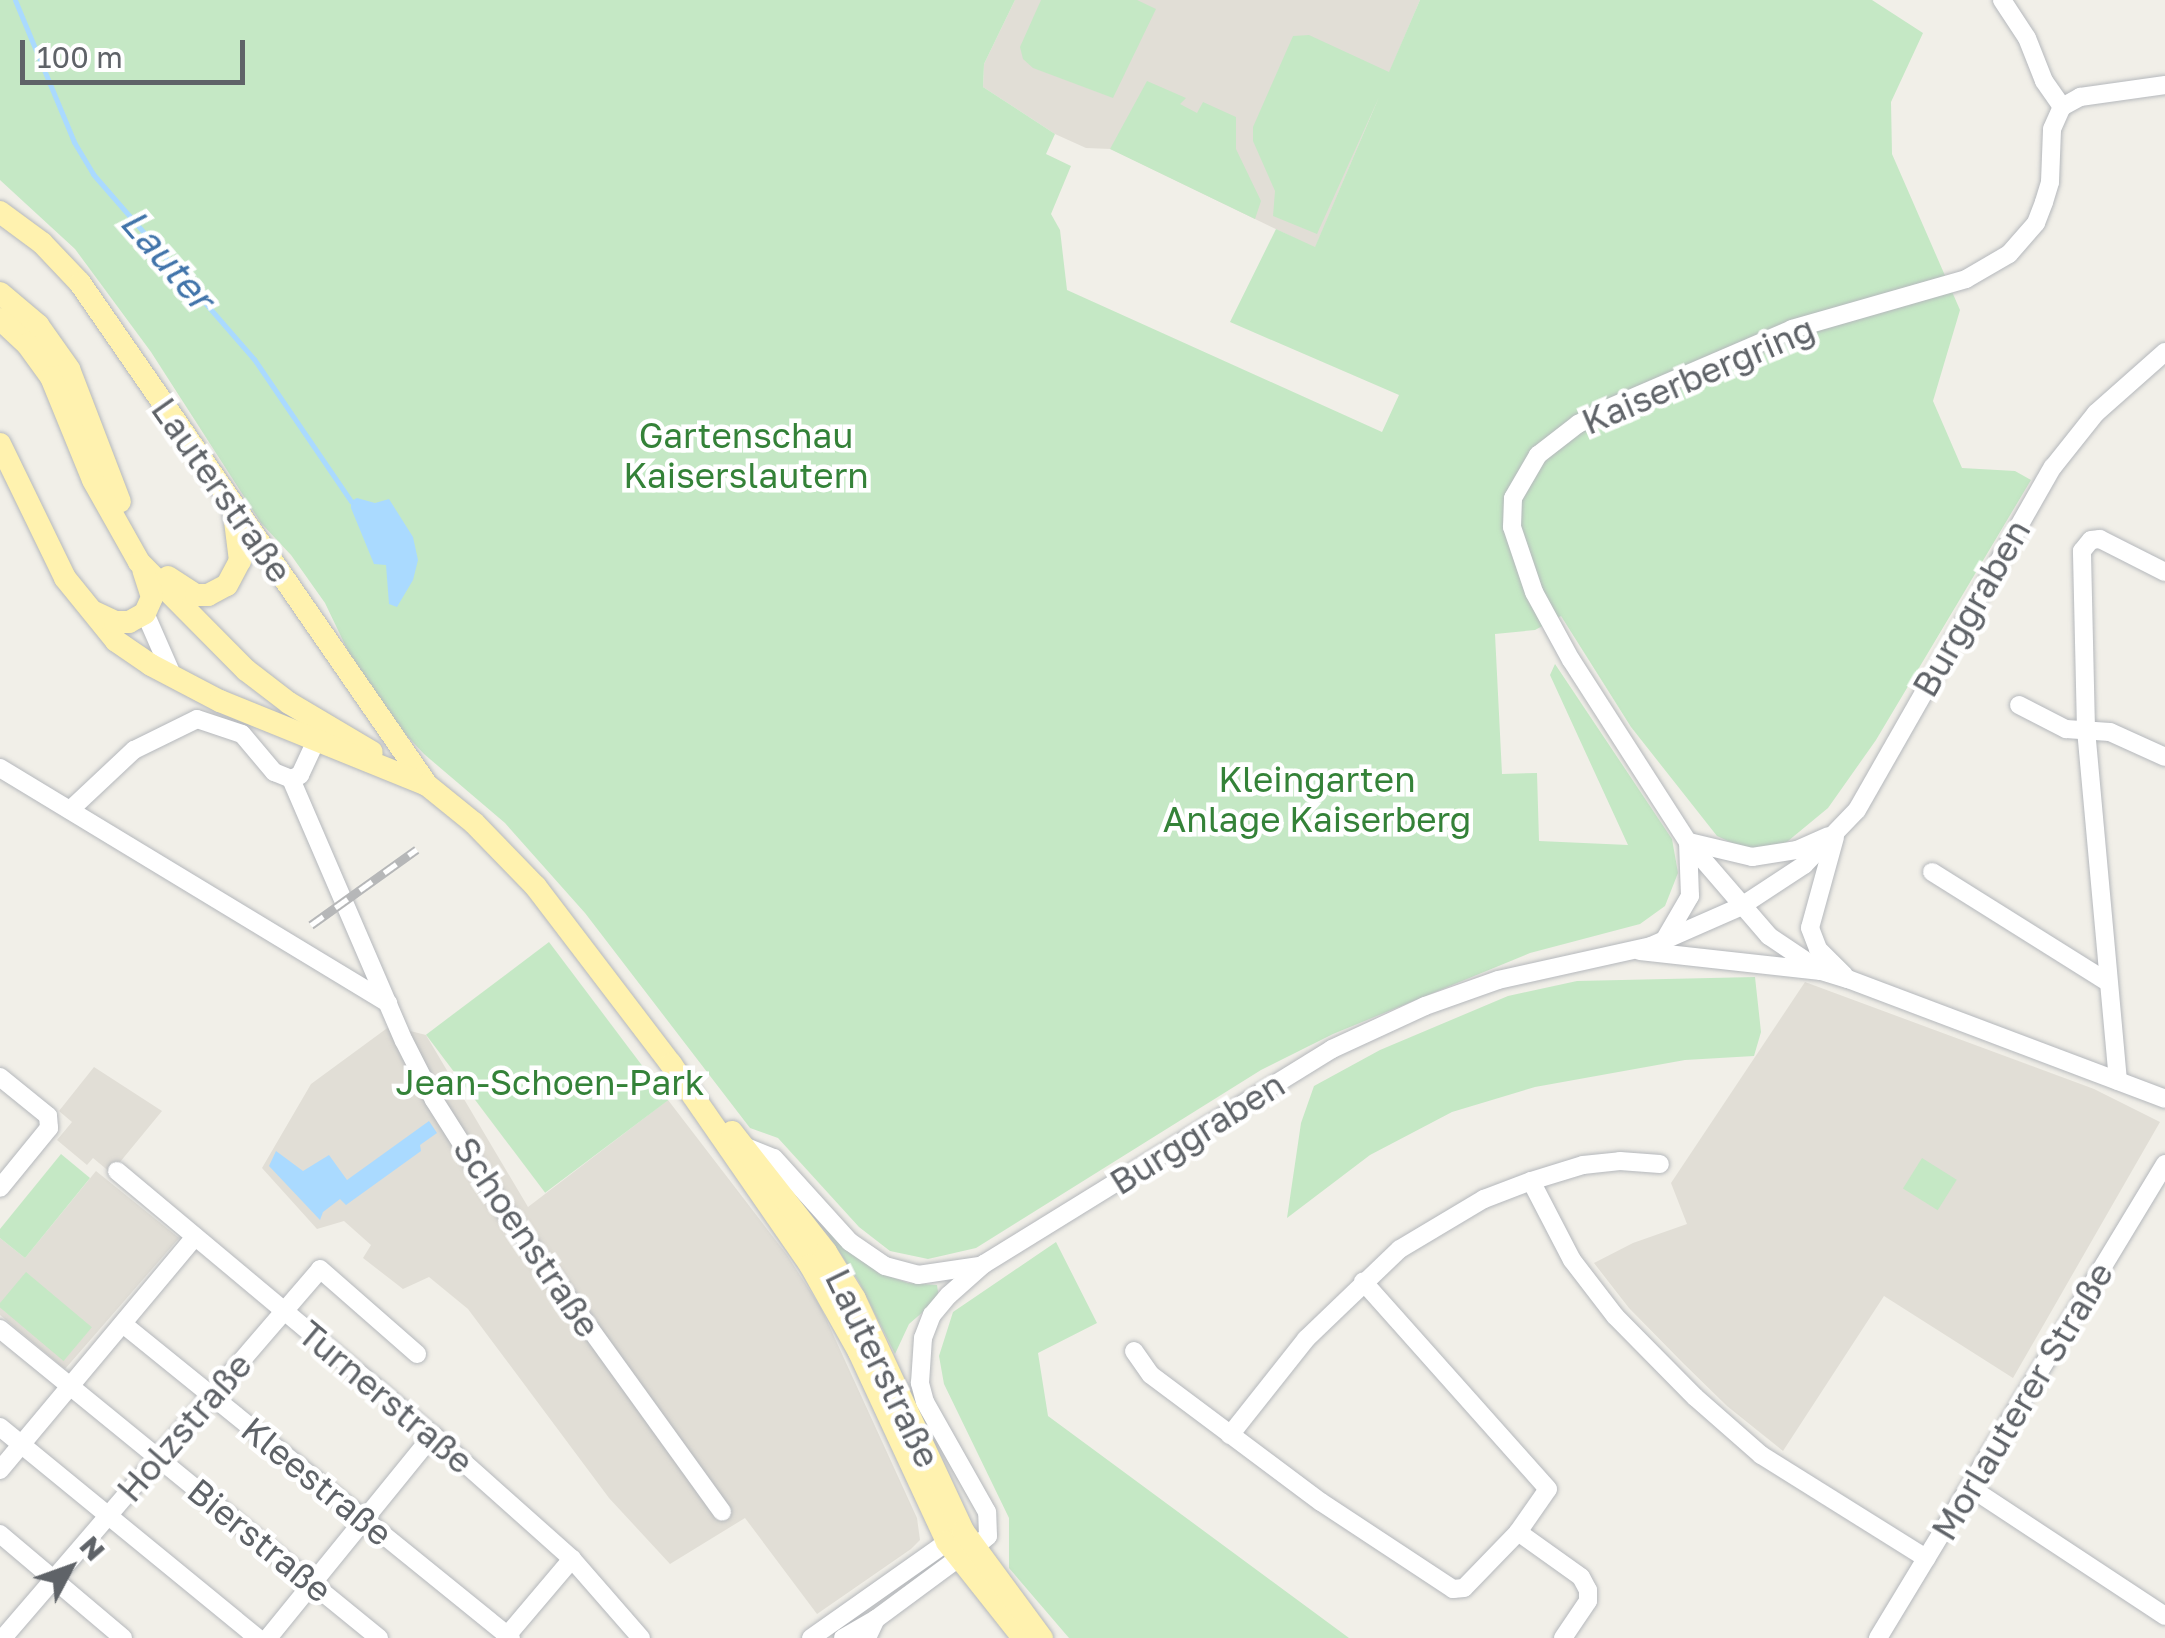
<!DOCTYPE html>
<html>
<head>
<meta charset="utf-8">
<style>
  body { margin:0 }
  #map { position:relative; width:2165px; height:1638px; overflow:hidden; background:#f1efe8; font-family:"Golos Text",sans-serif }
  div>[style] { position:absolute }
  [style*='--x'] { left:calc(var(--x)*1px); top:calc(var(--y)*1px); width:calc(var(--w)*1px); rotate:calc(var(--a)*1deg) }
  .education>* { inset:0; background:#e1ded6 }
  .green>* { inset:0; background:#c5e8c5; transform-origin:0 0 }
  .water>* { inset:0; background:#aadaff }
  .stream>* { height:5px; margin:-2.5px; padding:0 2.5px; transform-origin:2.5px; border-radius:2.5px; background:#aadaff }
  .roads { filter:drop-shadow(0 0 2px #b5b8bc) drop-shadow(0 0 2px #b5b8bc) }
  .minor>* { height:18px; margin:-9px; padding:0 9px; transform-origin:9px; border-radius:9px; background:#fff }
  .major>* { height:22px; margin:-11px; padding:0 11px; transform-origin:11px; border-radius:11px; background:#fff2af }
  .rail>* { height:9px; margin-top:-4.5px; transform-origin:0; background:repeating-linear-gradient(90deg,#fff 0 15px,#b6b7b8 0 30px); box-sizing:border-box; border-block:2px solid #b6b7b8 }
  span { translate:-50% -50%; white-space:nowrap; text-align:center; line-height:1.15; -webkit-text-stroke:9px #fff; paint-order:stroke }
  .street-label { font-size:35px; color:#5f6368 }
  .park-label { font-size:35px; color:#348238 }
  .water-label { font-size:38px; color:#4174aa; font-style:italic }
  .north { position:absolute; left:20px; top:1518px; width:100px; height:100px; -webkit-text-stroke:8px #fff; paint-order:stroke; rotate:49deg; font-size:28px; font-weight:700; line-height:40px; text-align:center; color:#5f6368 }
  .north::after { content:''; display:block; margin:auto; width:35px; height:45px; background:#5f6368; clip-path:polygon(50% 0,100% 100%,50% 72%,0 100%) }
  .scale { position:absolute; left:20px; top:40px; width:225px; height:45px; box-sizing:border-box; border:5px solid #5f6368; border-top:0; padding-left:12px; font-size:30px; line-height:35px; white-space:nowrap; color:#5f6368; -webkit-text-stroke:8px #fff; paint-order:stroke }
</style>
</head>
<body>
<div id="map">
  <div class="education">
    <i style="clip-path:polygon(1015px 0,1420px 0,1315px 248px,1111px 149px,1086px 148px,1055px 134px,983px 87px,984px 64px)"></i>
    <i style="clip-path:polygon(1805px 982px,2094px 1089px,2160px 1122px,2013px 1378px,1884px 1296px,1783px 1451px,1727px 1406px,1683px 1363px,1629px 1308px,1594px 1263px,1633px 1243px,1687px 1224px,1671px 1183px)"></i>
    <i style="clip-path:polygon(390px 1026px,426px 1035px,528px 1207px,668px 1100px,787px 1255px,821px 1308px,917px 1518px,920px 1540px,911px 1549px,817px 1614px,745px 1518px,670px 1564px,609px 1498px,468px 1309px,429px 1277px,403px 1289px,363px 1258px,371px 1245px,344px 1221px,317px 1229px,262px 1168px,311px 1084px)"></i>
    <i style="clip-path:polygon(94px 1067px,162px 1111px,111px 1173px,93px 1158px,87px 1165px,57px 1140px,72px 1122px,59px 1111px)"></i>
    <i style="clip-path:polygon(96px 1171px,179px 1238px,65px 1369px,0 1315px,0 1238px,25px 1258px)"></i>
  </div>
  <div class="green">
    <i style="clip-path:polygon(0 0,1015px 0,984px 64px,983px 87px,1055px 134px,1046px 154px,1071px 166px,1051px 214px,1060px 230px,1067px 290px,1382px 432px,1399px 395px,1230px 322px,1276px 229px,1315px 247px,1379px 97px,1317px 234px,1273px 216px,1275px 191px,1253px 141px,1253px 127px,1293px 36px,1309px 35px,1389px 72px,1420px 0,1872px 0,1923px 33px,1891px 102px,1892px 154px,1960px 310px,1933px 401px,1962px 468px,2015px 471px,2031px 480px,1876px 740px,1828px 808px,1782px 846px,1750px 851px,1717px 836px,1631px 727px,1561px 616px,1535px 630px,1495px 634px,1502px 774px,1537px 773px,1539px 841px,1628px 845px,1550px 675px,1555px 664px,1672px 839px,1678px 873px,1665px 906px,1640px 924px,1530px 953px,1333px 1034px,1261px 1070px,976px 1248px,928px 1259px,890px 1251px,859px 1227px,778px 1138px,750px 1128px,585px 913px,505px 823px,424px 754px,396px 724px,348px 651px,325px 603px,291px 555px,261px 523px,151px 352px,75px 249px,0 180px)"></i>
    <i style="clip-path:polygon(1041px 0,1137px 0,1156px 9px,1113px 98px,1033px 68px,1023px 59px,1020px 47px)"></i>
    <i style="clip-path:polygon(1147px 81px,1186px 98px,1180px 104px,1197px 113px,1203px 102px,1236px 117px,1236px 149px,1261px 201px,1255px 219px,1110px 149px)"></i>
    <i style="left:549px;top:942px;width:198px;height:154px;rotate:53deg"></i>
    <i style="clip-path:polygon(1755px 977px,1761px 1032px,1754px 1056px,1685px 1060px,1535px 1087px,1452px 1112px,1370px 1155px,1287px 1218px,1301px 1123px,1314px 1086px,1380px 1050px,1508px 996px,1577px 981px)"></i>
    <i style="clip-path:polygon(61px 1154px,90px 1178px,25px 1258px,0 1238px,0 1229px)"></i>
    <i style="left:1922px;top:1158px;width:41px;height:36px;rotate:32deg"></i>
    <i style="clip-path:polygon(818px 1219px,877px 1272px,908px 1283px,937px 1285px,939px 1298px,909px 1324px,895px 1354px,859px 1282px)"></i>
    <i style="clip-path:polygon(1056px 1242px,1097px 1323px,1038px 1353px,1048px 1416px,1349px 1638px,1069px 1638px,1009px 1568px,1009px 1518px,944px 1384px,939px 1356px,953px 1312px)"></i>
    <i style="left:26px;top:1272px;width:86px;height:44px;rotate:40deg"></i>
  </div>
  <div class="water">
    <i style="clip-path:polygon(357px 498px,375px 503px,389px 499px,413px 537px,418px 560px,413px 580px,397px 607px,389px 604px,386px 565px,374px 564px,351px 508px,351px 501px)"></i>
    <i style="clip-path:polygon(429px 1121px,437px 1133px,420px 1145px,421px 1151px,346px 1205px,340px 1199px,323px 1212px,320px 1220px,269px 1166px,276px 1151px,303px 1171px,329px 1155px,347px 1180px)"></i>
  </div>
  <div class="stream">
    <i style="--x:15;--y:0;--w:154;--a:67.4"></i>
    <i style="--x:74;--y:142;--w:37;--a:59"></i>
    <i style="--x:93;--y:174;--w:245;--a:49"></i>
    <i style="--x:254;--y:359;--w:172;--a:55.7"></i>
  </div>
  <div class="roads">
    <div class="minor">
      <i style="--x:2002;--y:0;--w:45;--a:56.7"></i>
      <i style="--x:2027;--y:38;--w:46;--a:68.4"></i>
      <i style="--x:2044;--y:81;--w:32;--a:55"></i>
      <i style="--x:145;--y:613;--w:70;--a:66.4"></i>
      <i style="--x:2019;--y:705;--w:53;--a:27.1"></i>
      <i style="--x:2066;--y:729;--w:44;--a:3.9"></i>
      <i style="--x:2110;--y:732;--w:60;--a:24.4"></i>
      <i style="--x:0;--y:768;--w:454;--a:31.2"></i>
      <i style="--x:291;--y:779;--w:285;--a:66.7"></i>
      <i style="--x:404;--y:1041;--w:66;--a:63"></i>
      <i style="--x:434;--y:1100;--w:120;--a:57.6"></i>
      <i style="--x:498;--y:1201;--w:383;--a:54.2"></i>
      <i style="--x:291;--y:779;--w:10;--a:-24"></i>
      <i style="--x:300;--y:775;--w:38;--a:-65"></i>
      <i style="--x:70;--y:810;--w:88;--a:-43.2"></i>
      <i style="--x:134;--y:750;--w:70;--a:-26.2"></i>
      <i style="--x:197;--y:719;--w:47;--a:18.4"></i>
      <i style="--x:242;--y:734;--w:50;--a:49.9"></i>
      <i style="--x:274;--y:772;--w:18;--a:22"></i>
      <i style="--x:1835;--y:837;--w:94;--a:105.4"></i>
      <i style="--x:1810;--y:928;--w:22;--a:69"></i>
      <i style="--x:1818;--y:949;--w:37;--a:45"></i>
      <i style="--x:1689;--y:842;--w:65;--a:13.4"></i>
      <i style="--x:1752;--y:857;--w:46;--a:-8.8"></i>
      <i style="--x:1797;--y:850;--w:34;--a:-24"></i>
      <i style="--x:1932;--y:872;--w:205;--a:32.1"></i>
      <i style="--x:1665;--y:939;--w:50;--a:-59.8"></i>
      <i style="--x:1690;--y:896;--w:54;--a:-92.1"></i>
      <i style="--x:1640;--y:951;--w:182;--a:6.3"></i>
      <i style="--x:1821;--y:971;--w:28;--a:17"></i>
      <i style="--x:1848;--y:979;--w:339;--a:20.7"></i>
      <i style="--x:1821;--y:971;--w:63;--a:-146.1"></i>
      <i style="--x:1769;--y:936;--w:124;--a:-130.8"></i>
      <i style="--x:1688;--y:842;--w:216;--a:-122.7"></i>
      <i style="--x:1571;--y:660;--w:77;--a:-118.6"></i>
      <i style="--x:1534;--y:592;--w:69;--a:-108.7"></i>
      <i style="--x:1512;--y:527;--w:29;--a:-88"></i>
      <i style="--x:1513;--y:498;--w:50;--a:-59.8"></i>
      <i style="--x:1538;--y:455;--w:51;--a:-37.8"></i>
      <i style="--x:1578;--y:424;--w:35;--a:-27"></i>
      <i style="--x:1609;--y:408;--w:199;--a:-23.3"></i>
      <i style="--x:1792;--y:329;--w:181;--a:-16"></i>
      <i style="--x:1966;--y:279;--w:50;--a:-30.2"></i>
      <i style="--x:2009;--y:254;--w:41;--a:-48.9"></i>
      <i style="--x:2036;--y:223;--w:22;--a:-69"></i>
      <i style="--x:2044;--y:202;--w:21;--a:-73"></i>
      <i style="--x:2050;--y:182;--w:53;--a:-87.8"></i>
      <i style="--x:2052;--y:129;--w:24;--a:-66"></i>
      <i style="--x:2062;--y:107;--w:21;--a:-29"></i>
      <i style="--x:2080;--y:97;--w:86;--a:-8"></i>
      <i style="--x:0;--y:1077;--w:62;--a:39.1"></i>
      <i style="--x:48;--y:1116;--w:12;--a:85"></i>
      <i style="--x:49;--y:1128;--w:77;--a:129.2"></i>
      <i style="--x:2118;--y:1081;--w:352;--a:-95.2"></i>
      <i style="--x:2086;--y:730;--w:179;--a:-91.3"></i>
      <i style="--x:2082;--y:551;--w:14;--a:-51"></i>
      <i style="--x:2091;--y:540;--w:9;--a:-6"></i>
      <i style="--x:2100;--y:539;--w:73;--a:26.9"></i>
      <i style="--x:744;--y:1146;--w:32;--a:22"></i>
      <i style="--x:774;--y:1158;--w:113;--a:47.9"></i>
      <i style="--x:850;--y:1242;--w:42;--a:34.4"></i>
      <i style="--x:885;--y:1266;--w:34;--a:15"></i>
      <i style="--x:918;--y:1275;--w:62;--a:-8.4"></i>
      <i style="--x:117;--y:1171;--w:412;--a:39.9"></i>
      <i style="--x:433;--y:1435;--w:186;--a:41.7"></i>
      <i style="--x:572;--y:1559;--w:105;--a:48.9"></i>
      <i style="--x:1531;--y:1181;--w:89;--a:62.6"></i>
      <i style="--x:1572;--y:1260;--w:71;--a:52.5"></i>
      <i style="--x:1615;--y:1316;--w:114;--a:45.4"></i>
      <i style="--x:1695;--y:1397;--w:88;--a:41.3"></i>
      <i style="--x:1761;--y:1455;--w:195;--a:32"></i>
      <i style="--x:123;--y:1324;--w:499;--a:39"></i>
      <i style="--x:0;--y:1329;--w:489;--a:39.2"></i>
      <i style="--x:1134;--y:1351;--w:29;--a:55"></i>
      <i style="--x:1151;--y:1375;--w:212;--a:36.8"></i>
      <i style="--x:1321;--y:1502;--w:158;--a:33.4"></i>
      <i style="--x:1453;--y:1589;--w:11;--a:-5"></i>
      <i style="--x:1464;--y:1588;--w:78;--a:-46"></i>
      <i style="--x:1518;--y:1532;--w:52;--a:-55.1"></i>
      <i style="--x:1548;--y:1489;--w:278;--a:-131.7"></i>
      <i style="--x:0;--y:1427;--w:333;--a:39.3"></i>
      <i style="--x:1230;--y:1435;--w:122;--a:-51.6"></i>
      <i style="--x:1306;--y:1339;--w:130;--a:-43.8"></i>
      <i style="--x:1400;--y:1249;--w:98;--a:-30.8"></i>
      <i style="--x:1484;--y:1199;--w:50;--a:-21"></i>
      <i style="--x:1531;--y:1181;--w:54;--a:-17.1"></i>
      <i style="--x:1583;--y:1165;--w:37;--a:-6"></i>
      <i style="--x:1620;--y:1161;--w:40;--a:4.3"></i>
      <i style="--x:0;--y:1470;--w:304;--a:-50.1"></i>
      <i style="--x:1971;--y:1488;--w:232;--a:33.4"></i>
      <i style="--x:1518;--y:1532;--w:77;--a:35.5"></i>
      <i style="--x:1581;--y:1577;--w:15;--a:62"></i>
      <i style="--x:1588;--y:1590;--w:11;--a:90"></i>
      <i style="--x:1588;--y:1601;--w:45;--a:124"></i>
      <i style="--x:0;--y:1534;--w:161;--a:40.2"></i>
      <i style="--x:975;--y:1547;--w:17;--a:-40"></i>
      <i style="--x:988;--y:1536;--w:24;--a:-92"></i>
      <i style="--x:987;--y:1512;--w:126;--a:-119.4"></i>
      <i style="--x:925;--y:1402;--w:20;--a:-105"></i>
      <i style="--x:920;--y:1383;--w:45;--a:-86.2"></i>
      <i style="--x:923;--y:1338;--w:25;--a:-69"></i>
      <i style="--x:932;--y:1315;--w:26;--a:-50"></i>
      <i style="--x:949;--y:1295;--w:47;--a:-41.5"></i>
      <i style="--x:984;--y:1264;--w:409;--a:-31.7"></i>
      <i style="--x:1332;--y:1049;--w:102;--a:-24.8"></i>
      <i style="--x:1425;--y:1006;--w:77;--a:-19.6"></i>
      <i style="--x:1498;--y:980;--w:157;--a:-12.5"></i>
      <i style="--x:1651;--y:946;--w:97;--a:-23.7"></i>
      <i style="--x:1740;--y:907;--w:77;--a:-33.3"></i>
      <i style="--x:1804;--y:865;--w:76;--a:-46.1"></i>
      <i style="--x:1857;--y:810;--w:395;--a:-60.3"></i>
      <i style="--x:2053;--y:467;--w:69;--a:-51.5"></i>
      <i style="--x:2096;--y:413;--w:92;--a:-41.5"></i>
      <i style="--x:3;--y:1638;--w:486;--a:-49.3"></i>
      <i style="--x:320;--y:1269;--w:129;--a:41.2"></i>
      <i style="--x:268;--y:1638;--w:262;--a:-50.9"></i>
      <i style="--x:505;--y:1638;--w:104;--a:-49.7"></i>
      <i style="--x:811;--y:1638;--w:166;--a:-35.2"></i>
      <i style="--x:843;--y:1638;--w:38;--a:-30"></i>
      <i style="--x:867;--y:1638;--w:21;--a:-65"></i>
      <i style="--x:876;--y:1619;--w:101;--a:-36.5"></i>
      <i style="--x:1878;--y:1638;--w:554;--a:-58.81"></i>
    </div>
    <div class="major">
      <i style="--x:0;--y:212;--w:52;--a:36.4"></i>
      <i style="--x:42;--y:243;--w:55;--a:46.5"></i>
      <i style="--x:80;--y:283;--w:610;--a:55.35"></i>
      <i style="--x:0;--y:293;--w:50;--a:40.1"></i>
      <i style="--x:38;--y:325;--w:54;--a:54.8"></i>
      <i style="--x:69;--y:369;--w:142;--a:69"></i>
      <i style="--x:0;--y:319;--w:37;--a:43"></i>
      <i style="--x:27;--y:344;--w:41;--a:54"></i>
      <i style="--x:51;--y:377;--w:111;--a:67.8"></i>
      <i style="--x:93;--y:480;--w:94;--a:60.7"></i>
      <i style="--x:139;--y:562;--w:152;--a:45.3"></i>
      <i style="--x:246;--y:670;--w:54;--a:37.5"></i>
      <i style="--x:289;--y:703;--w:96;--a:30.6"></i>
      <i style="--x:0;--y:444;--w:149;--a:64.1"></i>
      <i style="--x:65;--y:578;--w:81;--a:51"></i>
      <i style="--x:116;--y:641;--w:42;--a:34.4"></i>
      <i style="--x:151;--y:665;--w:78;--a:27.6"></i>
      <i style="--x:220;--y:701;--w:223;--a:22.1"></i>
      <i style="--x:427;--y:785;--w:60;--a:39"></i>
      <i style="--x:474;--y:823;--w:89;--a:45.9"></i>
      <i style="--x:536;--y:887;--w:223;--a:52.7"></i>
      <i style="--x:671;--y:1064;--w:244;--a:55.3"></i>
      <i style="--x:810;--y:1265;--w:100;--a:60.6"></i>
      <i style="--x:859;--y:1352;--w:209;--a:65.1"></i>
      <i style="--x:947;--y:1542;--w:122;--a:51.6"></i>
      <i style="--x:168;--y:577;--w:33;--a:33"></i>
      <i style="--x:196;--y:595;--w:12;--a:0"></i>
      <i style="--x:208;--y:595;--w:21;--a:-28"></i>
      <i style="--x:227;--y:585;--w:27;--a:-62"></i>
      <i style="--x:240;--y:561;--w:48;--a:-97.1"></i>
      <i style="--x:94;--y:612;--w:23;--a:25"></i>
      <i style="--x:115;--y:622;--w:14;--a:0"></i>
      <i style="--x:129;--y:622;--w:18;--a:-29"></i>
      <i style="--x:145;--y:613;--w:17;--a:-66"></i>
      <i style="--x:152;--y:597;--w:28;--a:-108"></i>
      <i style="--x:732;--y:1132;--w:152;--a:51.9"></i>
      <i style="--x:826;--y:1252;--w:55;--a:58.3"></i>
      <i style="--x:855;--y:1299;--w:256;--a:65"></i>
      <i style="--x:963;--y:1531;--w:133;--a:53.6"></i>
    </div>
  </div>
  <div class="rail">
    <i style="--x:311;--y:925;--w:130;--a:-35.6"></i>
  </div>
  <div class="street-label">
    <span style="left:1698px;top:375px;rotate:-23deg">Kaiserbergring</span>
    <span style="left:222px;top:490px;rotate:55deg">Lauterstraße</span>
    <span style="left:1971px;top:608px;rotate:-60deg">Burggraben</span>
    <span style="left:1197px;top:1133px;rotate:-32deg">Burggraben</span>
    <span style="left:527px;top:1237px;rotate:56deg">Schoenstraße</span>
    <span style="left:883px;top:1368px;rotate:64deg">Lauterstraße</span>
    <span style="left:386px;top:1397px;rotate:40deg">Turnerstraße</span>
    <span style="left:2022px;top:1401px;rotate:-59deg">Morlauterer Straße</span>
    <span style="left:184px;top:1427px;rotate:-49deg">Holzstraße</span>
    <span style="left:317px;top:1481px;rotate:39deg">Kleestraße</span>
    <span style="left:260px;top:1540px;rotate:39deg">Bierstraße</span>
  </div>
  <div class="park-label">
    <span style="left:746px;top:455px">Gartenschau<br>Kaiserslautern</span>
    <span style="left:1317px;top:799px">Kleingarten<br>Anlage Kaiserberg</span>
    <span style="left:550px;top:1082px">Jean-Schoen-Park</span>
  </div>
  <div class="water-label">
    <span style="left:168px;top:259px;rotate:49deg">Lauter</span>
  </div>
  <div class="north">N</div>
  <div class="scale">100 m</div>
</div>
</body>
</html>
